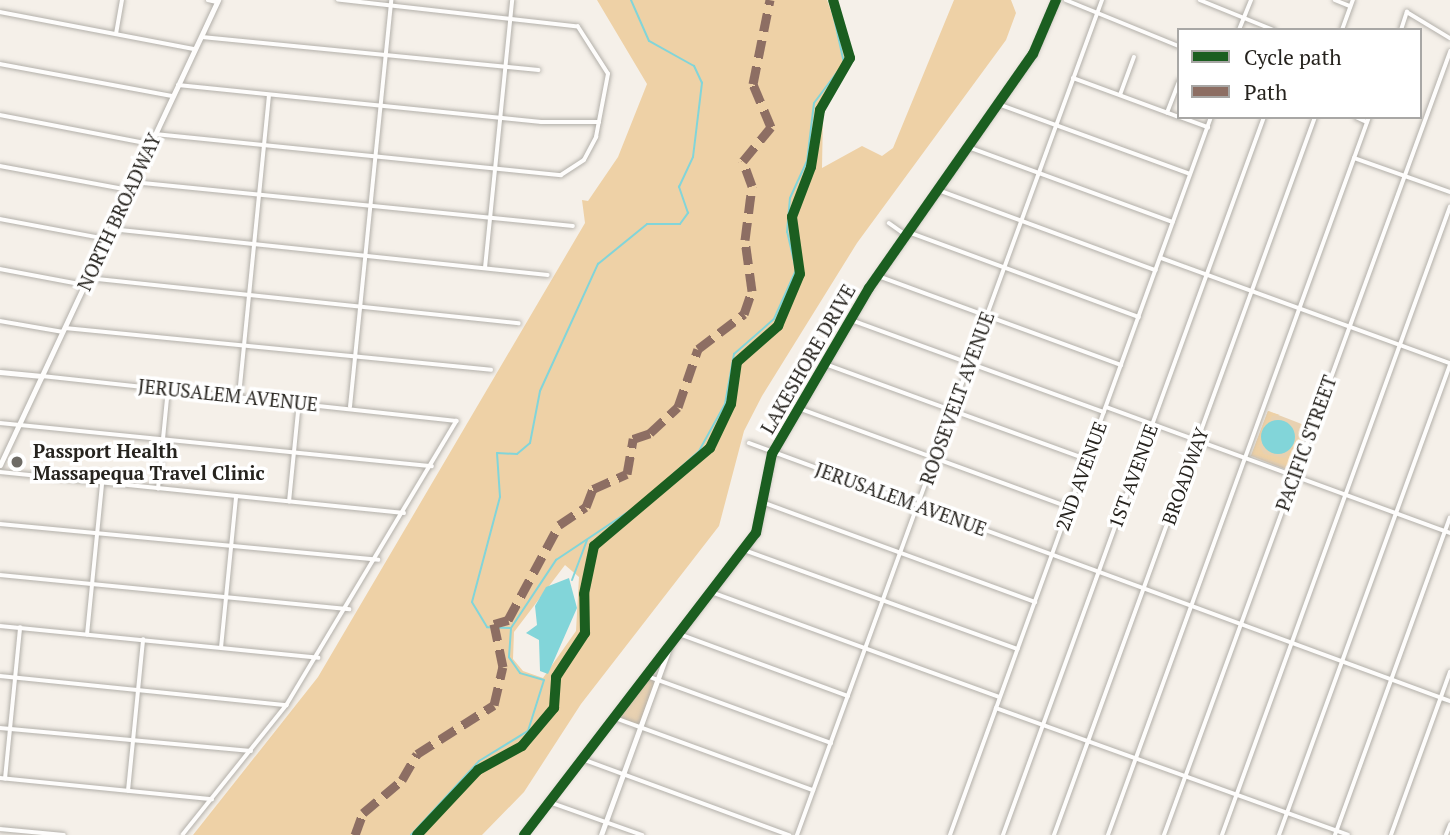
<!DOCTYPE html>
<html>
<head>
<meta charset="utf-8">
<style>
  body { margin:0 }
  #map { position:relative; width:1450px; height:835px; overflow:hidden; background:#f5f0e9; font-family:"PT Serif",serif }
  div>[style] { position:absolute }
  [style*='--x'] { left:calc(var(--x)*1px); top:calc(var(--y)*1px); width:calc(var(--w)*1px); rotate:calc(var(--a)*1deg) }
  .green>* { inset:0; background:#e8d1b1; transform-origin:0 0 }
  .forest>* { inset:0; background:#eed1a6 }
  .water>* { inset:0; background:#82d5d9 }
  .round { border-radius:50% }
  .stream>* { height:2px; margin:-1px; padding:0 1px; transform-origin:1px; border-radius:1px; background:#82d5d9 }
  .roads { filter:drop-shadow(0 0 2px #b2afa9) drop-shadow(0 0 2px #b2afa9) }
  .minor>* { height:3.5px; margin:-1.75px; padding:0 1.75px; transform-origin:1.75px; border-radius:1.75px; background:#fefdfc }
  .tertiary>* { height:4.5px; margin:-2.25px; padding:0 2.25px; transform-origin:2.25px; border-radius:2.25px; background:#fefdfc }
  .secondary>* { height:5px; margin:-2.5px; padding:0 2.5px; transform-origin:2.5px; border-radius:2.5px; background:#fefdfc }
  .quiet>* { height:9px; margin-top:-4.5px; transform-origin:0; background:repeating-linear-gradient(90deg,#8d6e63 0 18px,transparent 0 27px) }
  .cycleway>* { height:10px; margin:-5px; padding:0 5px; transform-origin:5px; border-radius:5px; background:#1b5e20 }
  .dots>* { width:19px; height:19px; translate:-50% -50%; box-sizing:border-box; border:4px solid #fff; border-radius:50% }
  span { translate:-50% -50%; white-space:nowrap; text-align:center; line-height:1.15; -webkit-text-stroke:7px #fff; paint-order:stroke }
  .street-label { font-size:19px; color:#26231e }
  .poi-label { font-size:19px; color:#26231e; font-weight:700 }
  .left { translate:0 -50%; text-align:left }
  .legend { position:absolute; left:1177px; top:28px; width:245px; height:91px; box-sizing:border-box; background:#fff; border:2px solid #a8a7a5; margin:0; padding:9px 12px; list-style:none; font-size:21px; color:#26231e }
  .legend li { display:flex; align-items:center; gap:14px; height:35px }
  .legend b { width:35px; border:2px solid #a8a7a5 }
</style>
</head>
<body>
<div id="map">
  <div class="green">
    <i style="left:1268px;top:411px;width:43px;height:48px;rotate:21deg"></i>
    <i style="clip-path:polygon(647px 676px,658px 680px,641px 727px,615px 718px)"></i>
  </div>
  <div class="forest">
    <i style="clip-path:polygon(evenodd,597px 0,827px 0,848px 60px,823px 114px,822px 168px,862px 146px,882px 156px,893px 148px,954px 0,1011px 0,1016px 13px,1006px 40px,857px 243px,762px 396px,744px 431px,719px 526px,581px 704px,524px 792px,482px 835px,193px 835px,318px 677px,585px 223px,582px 200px,588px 201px,618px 157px,647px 84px,597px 0,565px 565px,579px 577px,576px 631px,543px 678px,523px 671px,513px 659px,514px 632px,565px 565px)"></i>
    <i style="clip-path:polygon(1268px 411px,1280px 415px,1272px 416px,1259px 446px,1264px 454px,1285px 458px,1304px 429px,1289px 467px,1252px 454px)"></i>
  </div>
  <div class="water">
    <i class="round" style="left:1261px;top:420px;width:34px;height:34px"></i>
    <i style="clip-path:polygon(569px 578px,577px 608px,548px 674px,540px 671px,539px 640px,526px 633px,537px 625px,535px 606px,546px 587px)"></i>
  </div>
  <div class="stream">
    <i style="--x:572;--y:580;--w:43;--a:-69.4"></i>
    <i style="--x:511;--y:628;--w:24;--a:-178"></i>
    <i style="--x:487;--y:627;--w:29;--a:-121"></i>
    <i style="--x:472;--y:602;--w:109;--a:-75.1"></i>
    <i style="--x:500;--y:497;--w:44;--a:-93.9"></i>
    <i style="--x:497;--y:453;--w:20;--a:3"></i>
    <i style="--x:517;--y:454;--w:17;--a:-40"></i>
    <i style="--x:530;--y:443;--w:53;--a:-79.1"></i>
    <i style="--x:540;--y:391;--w:140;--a:-65.5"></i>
    <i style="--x:598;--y:264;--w:63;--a:-39.2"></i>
    <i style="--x:647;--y:224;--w:33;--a:0"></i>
    <i style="--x:680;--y:224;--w:14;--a:-54"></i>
    <i style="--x:688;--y:213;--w:28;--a:-109"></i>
    <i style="--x:679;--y:187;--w:33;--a:-65"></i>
    <i style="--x:693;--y:157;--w:75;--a:-83.1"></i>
    <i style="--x:702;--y:83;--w:19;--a:-115"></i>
    <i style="--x:694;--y:66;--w:51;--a:-150.9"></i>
    <i style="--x:649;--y:41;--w:45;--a:-113.7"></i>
    <i style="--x:411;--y:835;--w:100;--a:-47.4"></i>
    <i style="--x:479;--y:761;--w:57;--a:-31.5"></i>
    <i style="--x:528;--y:731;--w:53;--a:-72.6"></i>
    <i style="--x:544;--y:680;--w:25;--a:-164"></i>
    <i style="--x:520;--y:673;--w:19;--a:-125"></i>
    <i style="--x:509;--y:657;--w:29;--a:-86"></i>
    <i style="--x:511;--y:628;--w:82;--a:-56.5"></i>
    <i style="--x:556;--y:560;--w:101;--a:-33.7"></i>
    <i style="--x:640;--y:504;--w:79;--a:-41.9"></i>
    <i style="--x:699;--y:451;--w:54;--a:-61"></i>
    <i style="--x:725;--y:404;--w:51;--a:-79.8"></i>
    <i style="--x:734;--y:354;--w:53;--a:-41.2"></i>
    <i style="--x:774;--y:319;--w:54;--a:-65.8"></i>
    <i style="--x:796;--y:270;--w:39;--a:-103"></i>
    <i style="--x:787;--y:232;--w:34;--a:-85"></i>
    <i style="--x:790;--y:198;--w:41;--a:-65.3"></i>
    <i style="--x:807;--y:161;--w:58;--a:-83.1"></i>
    <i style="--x:814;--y:103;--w:50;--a:-53.1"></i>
    <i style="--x:844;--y:63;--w:65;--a:-102.5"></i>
  </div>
  <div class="roads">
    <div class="minor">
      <i style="--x:208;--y:0;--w:9;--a:13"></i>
      <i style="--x:1066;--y:0;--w:122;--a:22.2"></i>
      <i style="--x:1200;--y:0;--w:80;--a:22.1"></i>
      <i style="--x:1335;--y:0;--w:16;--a:22"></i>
      <i style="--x:0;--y:12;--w:197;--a:10.8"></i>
      <i style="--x:1239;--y:30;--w:32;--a:-68"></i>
      <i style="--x:1342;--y:30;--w:32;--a:-70"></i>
      <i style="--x:1401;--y:30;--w:19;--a:-72"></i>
      <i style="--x:1407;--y:12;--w:50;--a:31.2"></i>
      <i style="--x:116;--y:34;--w:35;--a:-80"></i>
      <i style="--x:202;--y:37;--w:338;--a:5.6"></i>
      <i style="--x:0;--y:64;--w:176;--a:10.5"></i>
      <i style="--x:1073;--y:78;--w:113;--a:20.2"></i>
      <i style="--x:178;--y:85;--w:365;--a:5.8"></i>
      <i style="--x:541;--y:122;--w:58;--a:0"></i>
      <i style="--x:1120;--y:95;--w:40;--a:-69.8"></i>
      <i style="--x:998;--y:104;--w:204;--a:20"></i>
      <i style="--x:1167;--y:113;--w:34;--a:-69"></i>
      <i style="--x:0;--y:115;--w:154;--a:10.9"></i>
      <i style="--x:1180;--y:117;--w:30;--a:20"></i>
      <i style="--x:1356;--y:117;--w:12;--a:24"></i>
      <i style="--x:155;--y:134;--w:408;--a:5.8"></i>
      <i style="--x:561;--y:175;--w:27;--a:-33"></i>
      <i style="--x:584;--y:160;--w:26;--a:-62"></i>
      <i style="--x:596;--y:137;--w:64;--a:-79.2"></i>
      <i style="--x:608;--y:74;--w:56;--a:-122.6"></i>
      <i style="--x:578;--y:27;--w:241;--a:-173.6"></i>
      <i style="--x:968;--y:147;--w:218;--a:20.1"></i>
      <i style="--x:1354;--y:158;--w:102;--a:19.5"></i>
      <i style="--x:0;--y:166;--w:131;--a:10.5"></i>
      <i style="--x:133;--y:182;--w:442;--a:5.7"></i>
      <i style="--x:938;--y:190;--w:232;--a:20.2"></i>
      <i style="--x:0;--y:219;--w:109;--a:10.6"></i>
      <i style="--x:889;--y:223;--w:21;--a:35"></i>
      <i style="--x:111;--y:229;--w:439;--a:6"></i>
      <i style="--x:908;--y:232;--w:246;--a:20.2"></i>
      <i style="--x:1161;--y:258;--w:307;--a:20"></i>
      <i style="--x:485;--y:268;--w:269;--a:-84.2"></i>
      <i style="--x:0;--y:269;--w:86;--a:10.7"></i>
      <i style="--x:878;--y:276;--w:259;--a:20.1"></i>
      <i style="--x:88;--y:278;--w:433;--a:6"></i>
      <i style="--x:851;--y:320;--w:269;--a:20"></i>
      <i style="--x:0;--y:321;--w:64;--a:9.9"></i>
      <i style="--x:65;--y:328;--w:428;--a:5.6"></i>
      <i style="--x:825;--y:364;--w:278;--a:20"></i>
      <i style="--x:42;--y:376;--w:417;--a:6.2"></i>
      <i style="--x:457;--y:421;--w:331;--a:120.9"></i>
      <i style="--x:287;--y:705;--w:166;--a:128.7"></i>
      <i style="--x:239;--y:396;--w:302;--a:-84.3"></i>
      <i style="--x:350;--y:407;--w:409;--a:-84.2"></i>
      <i style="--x:1106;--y:407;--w:366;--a:20.1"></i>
      <i style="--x:798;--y:408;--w:289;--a:20.1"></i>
      <i style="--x:0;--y:423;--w:434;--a:5.7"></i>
      <i style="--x:749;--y:443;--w:747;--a:20.21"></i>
      <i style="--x:0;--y:472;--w:406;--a:5.8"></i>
      <i style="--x:158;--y:489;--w:100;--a:-84.3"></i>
      <i style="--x:289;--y:502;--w:100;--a:-84.3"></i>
      <i style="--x:762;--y:502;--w:291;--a:20.1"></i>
      <i style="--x:0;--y:524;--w:380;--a:5.4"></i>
      <i style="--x:744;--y:550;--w:291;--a:19.9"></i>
      <i style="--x:0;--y:575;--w:351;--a:5.6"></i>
      <i style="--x:711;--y:592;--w:307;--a:20"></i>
      <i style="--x:0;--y:626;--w:320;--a:5.7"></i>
      <i style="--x:679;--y:634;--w:180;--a:20.1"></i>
      <i style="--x:87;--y:635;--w:152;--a:-84.3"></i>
      <i style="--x:221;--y:648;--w:152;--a:-84.3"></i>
      <i style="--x:0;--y:676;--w:288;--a:5.8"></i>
      <i style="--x:647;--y:676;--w:196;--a:20"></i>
      <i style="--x:996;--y:708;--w:374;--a:19.8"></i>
      <i style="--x:615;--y:718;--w:211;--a:20"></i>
      <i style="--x:0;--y:728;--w:252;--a:5.2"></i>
      <i style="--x:582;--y:759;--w:221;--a:20.2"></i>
      <i style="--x:0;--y:778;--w:213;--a:5.7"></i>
      <i style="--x:5;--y:779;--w:152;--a:-84.3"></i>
      <i style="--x:128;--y:791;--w:152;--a:-84.3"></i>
      <i style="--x:549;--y:802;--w:99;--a:19.5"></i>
      <i style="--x:0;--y:829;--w:64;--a:5.4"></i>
      <i style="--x:524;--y:835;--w:236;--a:-52.4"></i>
      <i style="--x:797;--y:835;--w:889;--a:-69.93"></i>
      <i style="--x:950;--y:835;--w:764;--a:-70.02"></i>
      <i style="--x:1003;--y:835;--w:764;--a:-70.02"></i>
      <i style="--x:1054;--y:835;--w:764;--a:-70.02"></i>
      <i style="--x:1108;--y:835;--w:764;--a:-70.02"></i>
      <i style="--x:1164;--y:835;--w:834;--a:-69.93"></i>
      <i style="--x:1222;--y:835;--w:668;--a:-70.05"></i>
      <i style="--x:1279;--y:835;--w:500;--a:-70.01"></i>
      <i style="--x:1335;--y:835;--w:337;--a:-70.1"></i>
      <i style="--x:1391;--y:835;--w:173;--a:-70.1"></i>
      <i style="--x:1446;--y:835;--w:11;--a:-68"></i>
    </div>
    <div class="tertiary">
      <i style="--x:601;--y:835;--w:202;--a:-70"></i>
      <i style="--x:670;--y:645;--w:141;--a:-52.5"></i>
      <i style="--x:756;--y:533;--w:81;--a:-78.6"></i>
      <i style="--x:772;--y:454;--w:192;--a:-59.7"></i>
      <i style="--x:869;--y:288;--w:286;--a:-55"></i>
      <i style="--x:1033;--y:54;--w:59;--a:-66.9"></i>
    </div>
    <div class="secondary">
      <i style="--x:0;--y:372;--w:42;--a:5.4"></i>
      <i style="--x:0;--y:465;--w:514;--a:-64.88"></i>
    </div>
  </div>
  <div class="quiet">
    <i style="--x:355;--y:835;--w:23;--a:-70"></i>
    <i style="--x:363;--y:813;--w:51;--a:-40.2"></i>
    <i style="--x:402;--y:780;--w:30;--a:-60"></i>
    <i style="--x:417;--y:754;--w:91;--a:-32.5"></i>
    <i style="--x:494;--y:705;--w:39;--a:-77"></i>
    <i style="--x:503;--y:667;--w:44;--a:-101.8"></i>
    <i style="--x:494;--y:624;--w:15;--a:-16"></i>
    <i style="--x:508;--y:620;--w:108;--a:-61.8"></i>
    <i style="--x:559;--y:525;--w:32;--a:-34"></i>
    <i style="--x:586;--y:507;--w:19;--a:-69"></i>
    <i style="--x:593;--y:489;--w:37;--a:-24"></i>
    <i style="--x:627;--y:474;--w:36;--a:-80"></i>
    <i style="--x:633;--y:439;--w:18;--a:-19"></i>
    <i style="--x:650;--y:433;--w:38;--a:-43"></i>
    <i style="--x:678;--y:407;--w:61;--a:-71"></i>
    <i style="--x:698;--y:349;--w:58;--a:-37.3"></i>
    <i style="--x:744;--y:314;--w:24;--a:-71"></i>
    <i style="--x:752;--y:291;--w:51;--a:-97.8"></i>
    <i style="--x:745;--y:240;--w:54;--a:-82.6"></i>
    <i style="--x:752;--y:186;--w:27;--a:-110"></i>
    <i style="--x:743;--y:161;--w:44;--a:-50.5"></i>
    <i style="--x:771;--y:127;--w:47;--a:-112.7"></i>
    <i style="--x:753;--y:84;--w:86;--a:-78.6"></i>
  </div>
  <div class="cycleway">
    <i style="--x:417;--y:835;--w:89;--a:-46.8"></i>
    <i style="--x:478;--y:770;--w:50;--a:-28.6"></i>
    <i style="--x:522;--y:746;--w:50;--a:-49.9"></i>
    <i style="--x:554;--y:708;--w:31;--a:-86"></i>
    <i style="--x:556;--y:677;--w:53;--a:-56.6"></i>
    <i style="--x:585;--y:633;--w:39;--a:-91"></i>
    <i style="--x:584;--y:594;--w:49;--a:-78.2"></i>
    <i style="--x:594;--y:546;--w:152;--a:-40.2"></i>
    <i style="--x:710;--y:448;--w:49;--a:-64.5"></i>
    <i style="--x:731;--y:404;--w:42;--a:-81.9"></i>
    <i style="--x:737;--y:362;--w:55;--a:-41.3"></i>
    <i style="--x:778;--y:326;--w:56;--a:-67.1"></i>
    <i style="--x:800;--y:274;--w:58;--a:-98"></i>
    <i style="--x:792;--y:217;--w:53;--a:-69.2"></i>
    <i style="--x:811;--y:167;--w:58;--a:-81"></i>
    <i style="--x:820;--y:110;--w:60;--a:-60"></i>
    <i style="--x:850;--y:58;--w:60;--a:-106.3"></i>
    <i style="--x:524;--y:835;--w:381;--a:-52.5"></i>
    <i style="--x:756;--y:533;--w:81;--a:-78.6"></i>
    <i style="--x:772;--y:454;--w:192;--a:-59.7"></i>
    <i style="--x:869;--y:288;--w:286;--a:-55"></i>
    <i style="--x:1033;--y:54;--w:59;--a:-66.9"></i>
  </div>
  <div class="dots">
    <i style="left:17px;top:462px;background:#6e6b65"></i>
  </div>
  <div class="street-label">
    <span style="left:119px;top:212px;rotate:-65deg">NORTH BROADWAY</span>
    <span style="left:808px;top:359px;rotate:-60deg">LAKESHORE DRIVE</span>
    <span style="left:228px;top:395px;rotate:6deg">JERUSALEM AVENUE</span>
    <span style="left:957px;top:398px;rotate:-70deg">ROOSEVELT AVENUE</span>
    <span style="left:1306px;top:443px;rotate:-70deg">PACIFIC STREET</span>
    <span style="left:1081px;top:476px;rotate:-70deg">2ND AVENUE</span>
    <span style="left:1133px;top:476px;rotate:-70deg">1ST AVENUE</span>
    <span style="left:1185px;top:476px;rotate:-70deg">BROADWAY</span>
    <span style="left:901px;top:499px;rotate:20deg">JERUSALEM AVENUE</span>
  </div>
  <div class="poi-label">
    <span class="left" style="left:33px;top:462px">Passport Health<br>Massapequa Travel Clinic</span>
  </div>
  <ul class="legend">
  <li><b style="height:9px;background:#1b5e20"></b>Cycle path</li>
  <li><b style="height:9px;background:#8d6e63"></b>Path</li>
  </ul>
</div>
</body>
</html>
